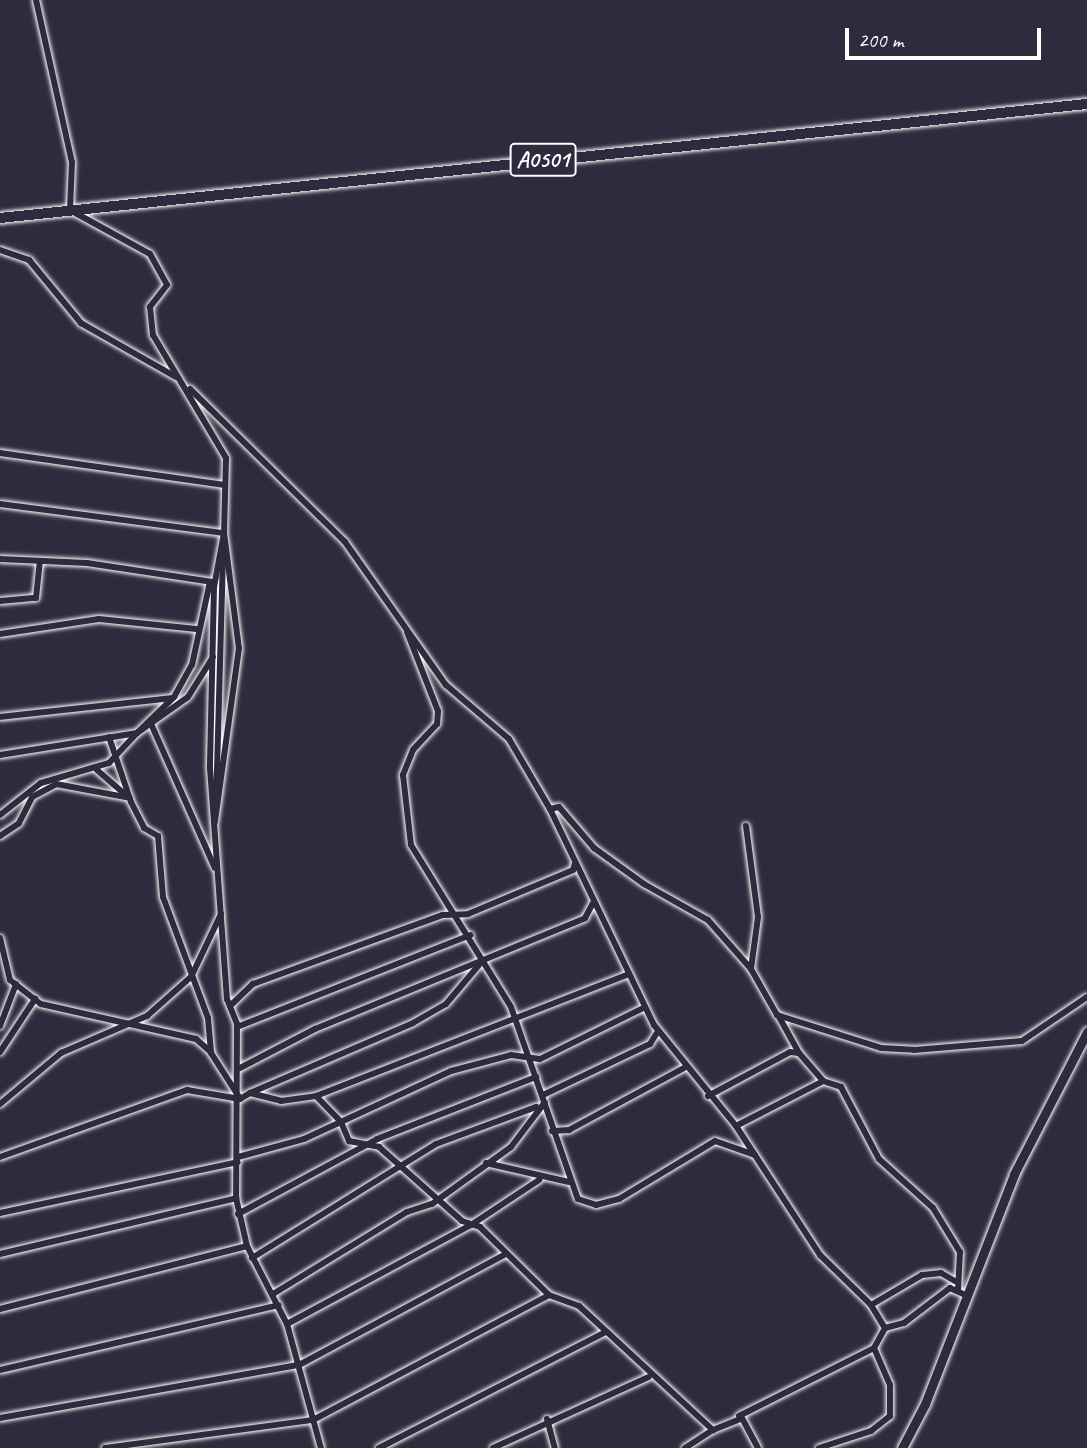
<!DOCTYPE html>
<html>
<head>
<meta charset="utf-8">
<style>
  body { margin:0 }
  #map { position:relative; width:1087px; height:1448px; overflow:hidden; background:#2f2a3d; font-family:Caveat,sans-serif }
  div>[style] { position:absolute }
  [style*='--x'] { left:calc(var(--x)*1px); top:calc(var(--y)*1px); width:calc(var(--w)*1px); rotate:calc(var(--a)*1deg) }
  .roads { filter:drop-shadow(0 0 2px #fff) drop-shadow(0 0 2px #fff) }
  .street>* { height:6px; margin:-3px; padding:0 3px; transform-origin:3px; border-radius:3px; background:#2f2a3d }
  .secondary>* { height:9px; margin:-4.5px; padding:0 4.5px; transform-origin:4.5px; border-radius:4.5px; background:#2f2a3d }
  .highway>* { height:10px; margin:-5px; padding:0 5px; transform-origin:5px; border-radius:5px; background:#2f2a3d }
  span { translate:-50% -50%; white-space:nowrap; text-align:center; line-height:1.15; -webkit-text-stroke:5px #2f2a3d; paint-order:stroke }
  .shield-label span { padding:2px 5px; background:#2f2a3d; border:2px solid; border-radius:5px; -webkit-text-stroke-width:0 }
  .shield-label { font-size:23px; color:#fff; font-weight:700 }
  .scale { position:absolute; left:845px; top:28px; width:196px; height:32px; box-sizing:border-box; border:4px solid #fff; border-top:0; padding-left:9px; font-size:21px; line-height:24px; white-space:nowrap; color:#fff; -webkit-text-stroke:5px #2f2a3d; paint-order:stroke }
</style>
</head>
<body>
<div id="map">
  <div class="roads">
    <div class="street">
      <i style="--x:36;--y:0;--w:166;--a:77.5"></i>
      <i style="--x:72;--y:162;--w:48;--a:92.4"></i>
      <i style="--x:70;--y:210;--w:91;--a:28.8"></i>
      <i style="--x:150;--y:254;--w:35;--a:61"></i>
      <i style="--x:167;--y:285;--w:28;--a:128"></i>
      <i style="--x:150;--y:307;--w:28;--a:84"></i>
      <i style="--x:153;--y:335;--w:143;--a:59.3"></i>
      <i style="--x:226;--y:458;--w:75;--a:91.5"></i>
      <i style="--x:224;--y:533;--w:55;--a:100.5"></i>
      <i style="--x:214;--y:587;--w:181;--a:91.3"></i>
      <i style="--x:210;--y:768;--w:232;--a:85.8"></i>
      <i style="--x:227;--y:999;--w:27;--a:68"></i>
      <i style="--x:237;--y:1024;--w:174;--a:90.3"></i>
      <i style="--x:236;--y:1198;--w:49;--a:77.1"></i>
      <i style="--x:247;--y:1246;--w:88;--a:62.9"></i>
      <i style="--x:287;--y:1324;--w:129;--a:74.7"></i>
      <i style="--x:0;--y:250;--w:31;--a:19"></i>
      <i style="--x:29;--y:260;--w:82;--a:50.5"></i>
      <i style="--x:81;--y:323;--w:109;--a:29.6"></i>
      <i style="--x:190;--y:389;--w:218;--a:44.6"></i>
      <i style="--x:345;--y:542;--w:175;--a:54.8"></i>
      <i style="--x:446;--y:685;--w:83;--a:40.6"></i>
      <i style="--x:509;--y:739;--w:81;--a:59.6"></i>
      <i style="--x:550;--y:809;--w:240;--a:64.3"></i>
      <i style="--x:654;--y:1025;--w:130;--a:50.9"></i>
      <i style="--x:736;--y:1126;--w:154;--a:56.9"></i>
      <i style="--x:820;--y:1255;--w:71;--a:44.4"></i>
      <i style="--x:871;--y:1305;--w:27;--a:59"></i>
      <i style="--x:885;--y:1328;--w:20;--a:-15"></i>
      <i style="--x:904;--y:1323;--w:58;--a:-37.3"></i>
      <i style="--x:950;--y:1288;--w:20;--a:24"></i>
      <i style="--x:0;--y:453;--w:227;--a:8.1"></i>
      <i style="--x:0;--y:504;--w:226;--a:7.4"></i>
      <i style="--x:224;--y:533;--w:116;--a:82.6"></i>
      <i style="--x:239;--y:648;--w:176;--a:97.9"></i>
      <i style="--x:0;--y:559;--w:87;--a:2.6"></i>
      <i style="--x:87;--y:563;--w:127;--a:8.6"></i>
      <i style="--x:0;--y:601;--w:36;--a:-5"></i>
      <i style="--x:36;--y:598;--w:37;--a:-84"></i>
      <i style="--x:407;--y:632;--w:85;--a:68.6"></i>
      <i style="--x:438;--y:711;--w:13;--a:94"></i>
      <i style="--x:437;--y:724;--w:35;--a:133"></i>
      <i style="--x:413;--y:750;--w:27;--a:112"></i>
      <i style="--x:403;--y:775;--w:70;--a:83.5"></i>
      <i style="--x:411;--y:845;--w:190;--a:58.3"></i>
      <i style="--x:511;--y:1007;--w:203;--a:70.8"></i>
      <i style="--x:578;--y:1199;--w:19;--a:18"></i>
      <i style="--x:596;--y:1205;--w:24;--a:-15"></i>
      <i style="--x:619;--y:1199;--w:112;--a:-31.1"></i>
      <i style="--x:715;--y:1141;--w:42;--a:19.3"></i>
      <i style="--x:0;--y:634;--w:100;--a:-8.6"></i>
      <i style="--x:99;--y:619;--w:98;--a:5.9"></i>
      <i style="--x:0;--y:717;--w:173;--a:-6.3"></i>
      <i style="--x:152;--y:726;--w:155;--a:66.1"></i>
      <i style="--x:109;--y:737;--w:69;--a:71.3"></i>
      <i style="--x:131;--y:802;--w:29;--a:63"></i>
      <i style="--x:144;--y:828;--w:16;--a:30"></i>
      <i style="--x:158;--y:836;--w:61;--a:85.3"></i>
      <i style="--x:163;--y:897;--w:129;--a:69.6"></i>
      <i style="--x:208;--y:1018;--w:35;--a:85"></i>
      <i style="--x:211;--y:1053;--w:52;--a:57.5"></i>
      <i style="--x:0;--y:755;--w:139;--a:-9.1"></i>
      <i style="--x:137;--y:733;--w:52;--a:-44.2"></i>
      <i style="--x:174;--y:697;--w:37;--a:-61"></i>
      <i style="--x:192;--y:665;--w:85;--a:-77.8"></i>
      <i style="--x:97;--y:770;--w:40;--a:41"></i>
      <i style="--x:216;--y:806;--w:255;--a:-88.4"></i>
      <i style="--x:550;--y:809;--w:9;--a:-13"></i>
      <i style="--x:559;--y:807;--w:54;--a:49.5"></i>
      <i style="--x:594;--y:848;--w:62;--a:35.8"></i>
      <i style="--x:644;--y:884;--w:73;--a:29.4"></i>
      <i style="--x:708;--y:920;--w:65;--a:48.7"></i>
      <i style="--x:751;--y:969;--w:53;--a:60.5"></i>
      <i style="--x:777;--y:1015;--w:109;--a:17.6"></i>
      <i style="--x:881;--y:1048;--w:33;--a:3"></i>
      <i style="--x:914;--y:1050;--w:108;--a:-4.8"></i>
      <i style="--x:1022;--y:1041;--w:78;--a:-34.1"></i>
      <i style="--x:0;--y:815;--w:52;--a:-38"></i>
      <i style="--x:41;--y:783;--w:71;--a:-16.4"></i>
      <i style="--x:109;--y:763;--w:41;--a:-47"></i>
      <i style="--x:137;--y:733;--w:62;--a:-35.2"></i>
      <i style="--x:188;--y:697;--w:47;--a:-58"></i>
      <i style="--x:746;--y:826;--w:92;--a:82.5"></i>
      <i style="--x:758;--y:917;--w:52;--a:97.7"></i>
      <i style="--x:0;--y:836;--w:23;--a:-34"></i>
      <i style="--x:19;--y:823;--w:29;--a:-63"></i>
      <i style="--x:32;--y:797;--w:27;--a:-28"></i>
      <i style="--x:56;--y:784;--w:75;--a:10.7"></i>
      <i style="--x:0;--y:938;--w:43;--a:76.6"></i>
      <i style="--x:10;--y:980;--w:39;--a:38"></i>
      <i style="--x:41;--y:1004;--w:159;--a:12.7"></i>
      <i style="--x:196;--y:1039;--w:20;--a:41"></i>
      <i style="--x:230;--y:1006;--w:32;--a:-44"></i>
      <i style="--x:253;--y:984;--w:202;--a:-20"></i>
      <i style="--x:443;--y:915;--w:25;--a:-2"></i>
      <i style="--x:468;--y:914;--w:114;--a:-22.7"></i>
      <i style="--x:573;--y:870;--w:7;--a:-74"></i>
      <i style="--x:778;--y:1015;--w:43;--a:61.1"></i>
      <i style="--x:0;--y:1026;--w:45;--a:-69.1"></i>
      <i style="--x:237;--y:1027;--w:251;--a:-21.5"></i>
      <i style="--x:0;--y:1052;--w:64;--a:-56.6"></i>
      <i style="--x:240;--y:1068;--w:85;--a:-27.5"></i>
      <i style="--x:315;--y:1029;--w:292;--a:-22.3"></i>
      <i style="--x:585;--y:918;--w:19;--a:-62"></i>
      <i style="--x:250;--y:1093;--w:177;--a:-23.2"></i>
      <i style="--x:413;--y:1023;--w:38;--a:-30"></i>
      <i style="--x:446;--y:1004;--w:51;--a:-49.8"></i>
      <i style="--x:543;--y:1095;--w:119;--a:-25.5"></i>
      <i style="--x:650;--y:1044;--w:15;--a:-58"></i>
      <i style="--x:316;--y:1096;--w:336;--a:-21.3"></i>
      <i style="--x:708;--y:1096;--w:93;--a:-28.2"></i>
      <i style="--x:790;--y:1052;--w:9;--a:6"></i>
      <i style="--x:799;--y:1053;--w:37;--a:49"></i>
      <i style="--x:0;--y:1104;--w:80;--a:-39.9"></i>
      <i style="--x:61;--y:1053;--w:94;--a:-23.3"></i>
      <i style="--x:147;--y:1016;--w:59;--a:-41.6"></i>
      <i style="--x:191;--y:977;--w:70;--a:-64.5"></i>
      <i style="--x:736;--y:1126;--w:98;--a:-27.3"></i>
      <i style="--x:823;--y:1081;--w:19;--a:18"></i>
      <i style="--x:841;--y:1087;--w:81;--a:62.2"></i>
      <i style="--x:879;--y:1159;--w:73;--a:42.2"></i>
      <i style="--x:933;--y:1208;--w:52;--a:58.5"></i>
      <i style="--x:960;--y:1252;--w:37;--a:93"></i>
      <i style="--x:552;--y:1131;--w:17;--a:-3"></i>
      <i style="--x:569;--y:1130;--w:131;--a:-28.3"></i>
      <i style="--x:0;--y:1157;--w:199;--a:-19.7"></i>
      <i style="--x:187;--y:1090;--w:54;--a:9.6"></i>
      <i style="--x:240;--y:1099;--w:12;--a:-31"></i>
      <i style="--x:250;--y:1093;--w:32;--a:14"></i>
      <i style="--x:281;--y:1101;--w:35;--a:-8"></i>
      <i style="--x:316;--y:1096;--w:36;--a:46"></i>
      <i style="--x:341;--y:1122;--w:21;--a:67"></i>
      <i style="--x:349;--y:1141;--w:31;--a:11"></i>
      <i style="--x:379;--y:1147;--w:111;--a:41.7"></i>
      <i style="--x:462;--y:1221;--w:19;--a:18"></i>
      <i style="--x:480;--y:1227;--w:97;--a:44.6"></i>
      <i style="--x:549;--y:1295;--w:32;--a:20"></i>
      <i style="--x:579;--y:1306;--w:183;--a:42.8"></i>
      <i style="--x:713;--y:1430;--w:31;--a:-22"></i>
      <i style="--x:742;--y:1418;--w:34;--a:62"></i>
      <i style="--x:238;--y:1157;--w:68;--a:-15.3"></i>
      <i style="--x:304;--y:1139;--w:162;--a:-24.8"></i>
      <i style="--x:451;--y:1071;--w:62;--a:-14.9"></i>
      <i style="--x:511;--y:1055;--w:29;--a:8"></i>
      <i style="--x:540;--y:1059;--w:117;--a:-26.3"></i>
      <i style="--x:486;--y:1163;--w:85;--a:12.9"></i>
      <i style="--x:0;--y:1213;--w:243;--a:-12.1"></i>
      <i style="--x:238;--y:1214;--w:158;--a:-28.3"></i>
      <i style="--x:377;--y:1139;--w:171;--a:-21.3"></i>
      <i style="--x:0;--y:1254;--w:243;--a:-13.3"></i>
      <i style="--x:252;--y:1258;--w:216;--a:-31.8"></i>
      <i style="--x:436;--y:1144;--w:107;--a:-20.3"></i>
      <i style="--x:273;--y:1294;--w:157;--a:-31.5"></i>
      <i style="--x:407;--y:1212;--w:26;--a:-18"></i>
      <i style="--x:432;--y:1204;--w:97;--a:-35.8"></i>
      <i style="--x:511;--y:1147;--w:56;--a:-52.9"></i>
      <i style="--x:871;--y:1305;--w:59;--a:-30.5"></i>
      <i style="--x:922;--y:1275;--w:19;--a:-6"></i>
      <i style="--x:941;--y:1273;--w:16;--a:30"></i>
      <i style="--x:0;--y:1309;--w:255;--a:-14.3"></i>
      <i style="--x:287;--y:1324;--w:209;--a:-28.3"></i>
      <i style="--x:471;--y:1225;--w:82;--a:-33.5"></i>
      <i style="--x:0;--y:1370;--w:286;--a:-13.1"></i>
      <i style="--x:739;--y:1416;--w:151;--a:-26.7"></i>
      <i style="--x:0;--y:1418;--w:304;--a:-10.1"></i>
      <i style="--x:299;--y:1365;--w:235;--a:-28.2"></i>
      <i style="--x:547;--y:1419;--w:30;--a:75"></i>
      <i style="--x:105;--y:1448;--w:210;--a:-7.7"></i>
      <i style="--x:313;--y:1420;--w:267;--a:-27.9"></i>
      <i style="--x:379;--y:1448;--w:255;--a:-27.1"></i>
      <i style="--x:493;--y:1448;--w:171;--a:-24.5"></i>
      <i style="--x:685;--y:1448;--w:33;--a:-33"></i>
      <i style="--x:819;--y:1448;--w:55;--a:-18.1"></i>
      <i style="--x:871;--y:1431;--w:24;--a:-38"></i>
      <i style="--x:890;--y:1416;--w:31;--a:-90"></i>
      <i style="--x:890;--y:1385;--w:40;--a:-113.4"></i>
      <i style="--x:874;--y:1348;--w:23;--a:-61"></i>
    </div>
    <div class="secondary">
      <i style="--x:902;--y:1448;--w:50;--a:-62.4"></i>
      <i style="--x:925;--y:1404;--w:247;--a:-68.8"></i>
      <i style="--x:1014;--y:1174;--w:160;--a:-62.8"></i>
    </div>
    <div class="highway">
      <i style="--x:0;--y:218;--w:1093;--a:-5.99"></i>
    </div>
  </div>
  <div class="shield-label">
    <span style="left:543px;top:160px">A0501</span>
  </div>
  <div class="scale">200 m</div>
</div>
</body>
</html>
